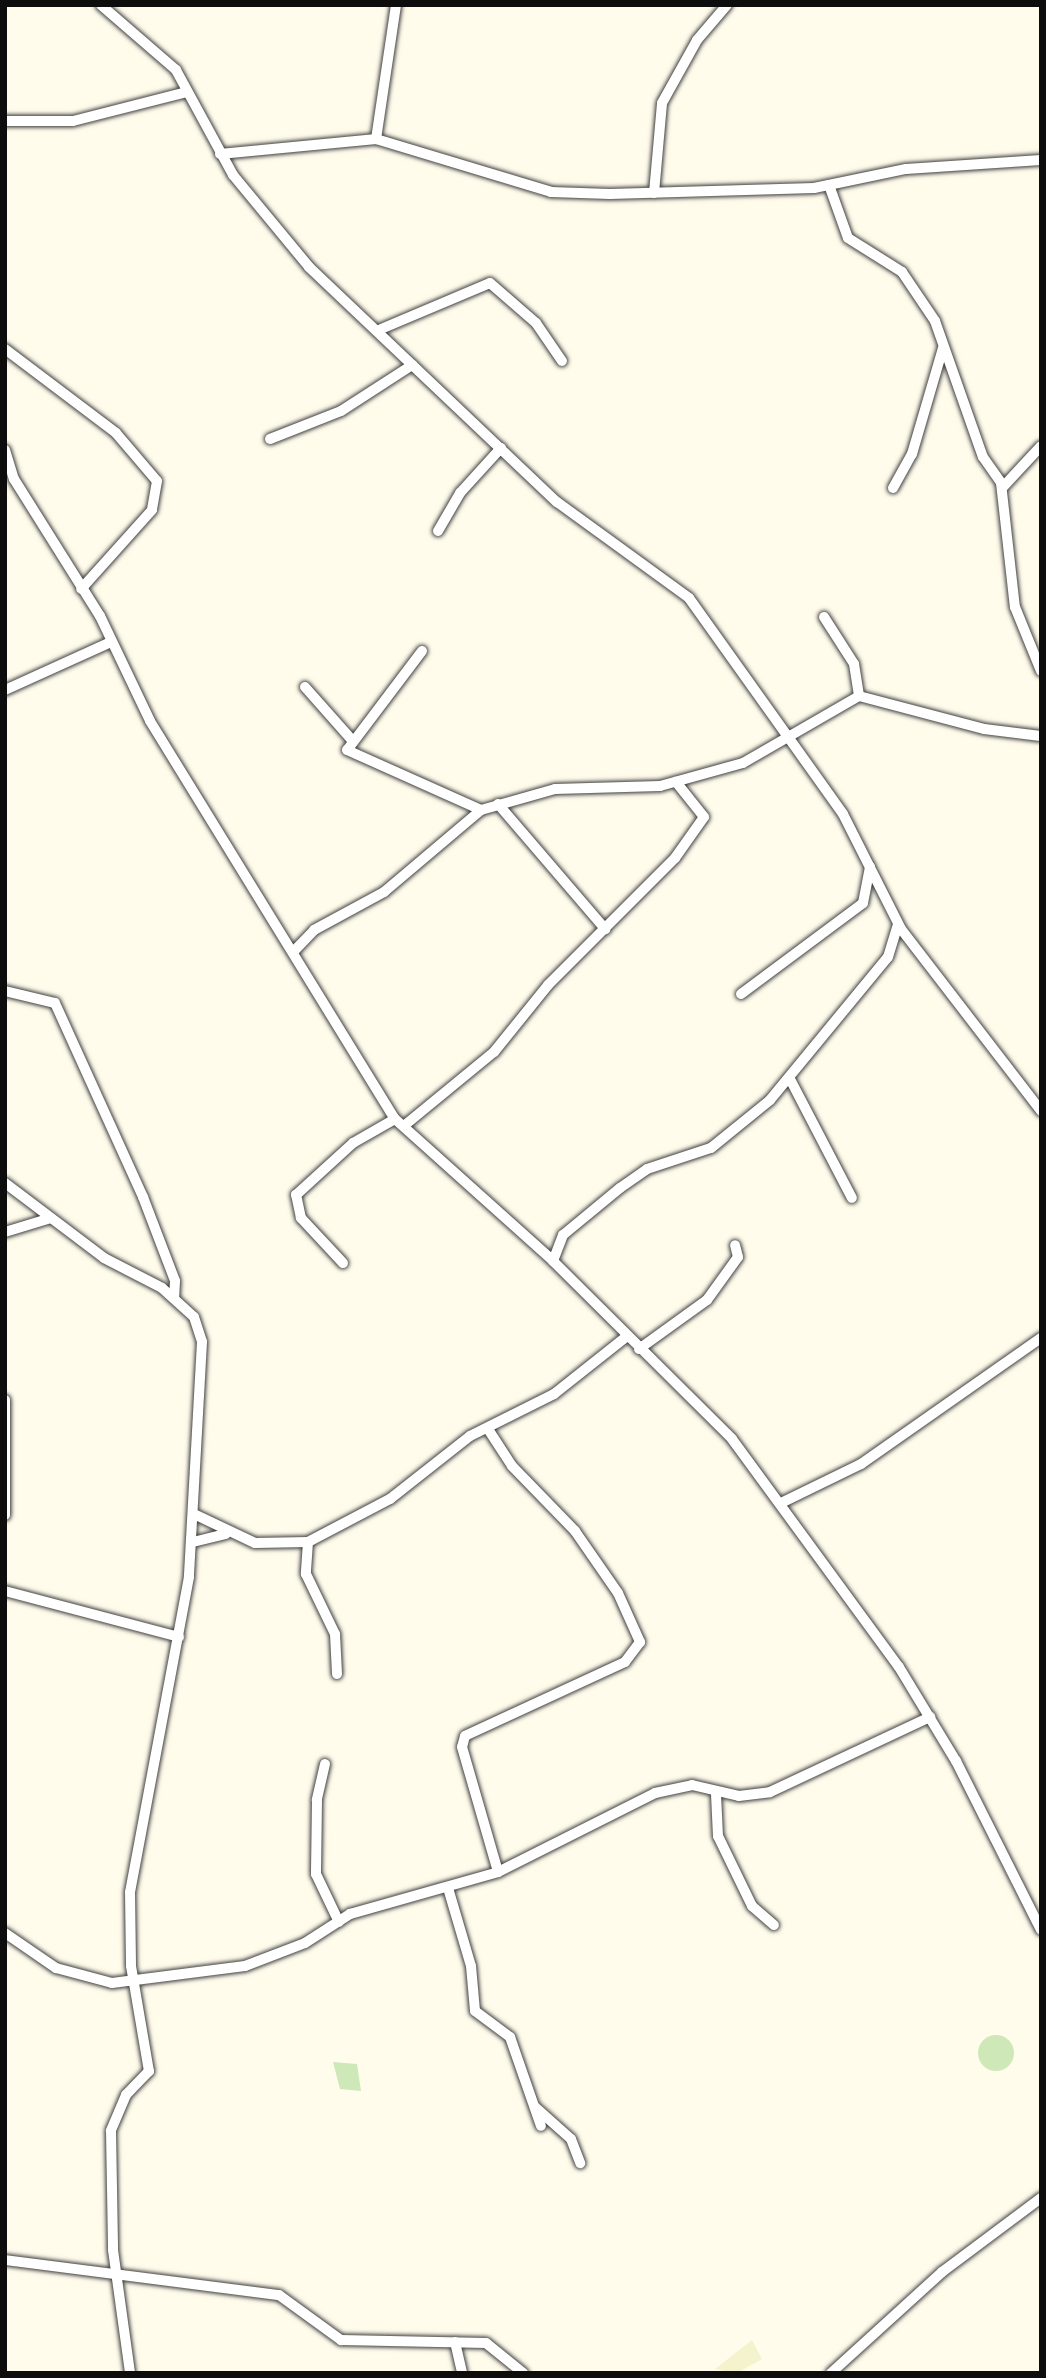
<!DOCTYPE html>
<html>
<head>
<meta charset="utf-8">
<style>
  body { margin:0 }
  #map { position:relative; width:1046px; height:2378px; overflow:hidden; background:#fffcec; font-family:"Times New Roman",serif }
  div>[style] { position:absolute }
  [style*='--x'] { left:calc(var(--x)*1px); top:calc(var(--y)*1px); width:calc(var(--w)*1px); rotate:calc(var(--a)*1deg) }
  .farmland>* { inset:0; background:#f4f3cd }
  .green>* { inset:0; background:#cee9b7 }
  .round { border-radius:50% }
  .roads { filter:drop-shadow(0 0 2px #404040) drop-shadow(0 0 2px #404040) }
  .minor>* { height:10px; margin:-5px; padding:0 5px; transform-origin:5px; border-radius:5px; background:#fff }
  span { translate:-50% -50%; white-space:nowrap; text-align:center; line-height:1.15; -webkit-text-stroke:7px #fff; paint-order:stroke }
  .frame { position:absolute; inset:0; border:7px solid #0d0d0d; pointer-events:none }
</style>
</head>
<body>
<div id="map">
  <div class="farmland">
    <i style="clip-path:polygon(752px 2340px,762px 2359px,737px 2373px,715px 2369px)"></i>
  </div>
  <div class="green">
    <i class="round" style="left:978px;top:2035px;width:36px;height:36px"></i>
    <i style="clip-path:polygon(333px 2062px,357px 2064px,361px 2091px,340px 2089px)"></i>
  </div>
  <div class="roads">
    <div class="minor">
      <i style="--x:101;--y:5;--w:99;--a:40.9"></i>
      <i style="--x:176;--y:70;--w:119;--a:61.5"></i>
      <i style="--x:233;--y:175;--w:119;--a:50.4"></i>
      <i style="--x:309;--y:267;--w:342;--a:43.5"></i>
      <i style="--x:557;--y:502;--w:163;--a:36"></i>
      <i style="--x:689;--y:598;--w:265;--a:54.5"></i>
      <i style="--x:843;--y:814;--w:129;--a:63.2"></i>
      <i style="--x:901;--y:929;--w:230;--a:52.4"></i>
      <i style="--x:5;--y:121;--w:68;--a:0"></i>
      <i style="--x:73;--y:121;--w:118;--a:-14.3"></i>
      <i style="--x:376;--y:139;--w:135;--a:-81.5"></i>
      <i style="--x:220;--y:154;--w:157;--a:-5.5"></i>
      <i style="--x:376;--y:139;--w:183;--a:16.8"></i>
      <i style="--x:551;--y:192;--w:59;--a:1.9"></i>
      <i style="--x:610;--y:194;--w:204;--a:-1.7"></i>
      <i style="--x:814;--y:188;--w:94;--a:-11.7"></i>
      <i style="--x:906;--y:169;--w:135;--a:-3.8"></i>
      <i style="--x:829;--y:185;--w:56;--a:70.3"></i>
      <i style="--x:848;--y:238;--w:64;--a:32.2"></i>
      <i style="--x:902;--y:272;--w:59;--a:56"></i>
      <i style="--x:935;--y:321;--w:144;--a:70.6"></i>
      <i style="--x:983;--y:457;--w:32;--a:55"></i>
      <i style="--x:1001;--y:483;--w:125;--a:83.6"></i>
      <i style="--x:1015;--y:607;--w:69;--a:67.9"></i>
      <i style="--x:654;--y:193;--w:90;--a:-84.9"></i>
      <i style="--x:662;--y:103;--w:72;--a:-60.9"></i>
      <i style="--x:697;--y:40;--w:46;--a:-49.4"></i>
      <i style="--x:381;--y:329;--w:118;--a:-22.9"></i>
      <i style="--x:490;--y:283;--w:61;--a:41"></i>
      <i style="--x:536;--y:323;--w:46;--a:55.6"></i>
      <i style="--x:5;--y:349;--w:139;--a:37.1"></i>
      <i style="--x:116;--y:433;--w:63;--a:49.5"></i>
      <i style="--x:157;--y:481;--w:29;--a:100"></i>
      <i style="--x:152;--y:510;--w:106;--a:131.9"></i>
      <i style="--x:270;--y:439;--w:76;--a:-21.5"></i>
      <i style="--x:341;--y:411;--w:85;--a:-32.9"></i>
      <i style="--x:5;--y:450;--w:30;--a:73"></i>
      <i style="--x:14;--y:479;--w:162;--a:57.9"></i>
      <i style="--x:100;--y:616;--w:116;--a:64.5"></i>
      <i style="--x:150;--y:721;--w:467;--a:58.4"></i>
      <i style="--x:395;--y:1119;--w:212;--a:41.9"></i>
      <i style="--x:553;--y:1261;--w:252;--a:44.8"></i>
      <i style="--x:732;--y:1439;--w:283;--a:53.8"></i>
      <i style="--x:899;--y:1667;--w:110;--a:58.8"></i>
      <i style="--x:956;--y:1761;--w:189;--a:63.3"></i>
      <i style="--x:893;--y:488;--w:39;--a:-61"></i>
      <i style="--x:912;--y:454;--w:110;--a:-73.7"></i>
      <i style="--x:1002;--y:488;--w:57;--a:-47.1"></i>
      <i style="--x:438;--y:531;--w:44;--a:-59.9"></i>
      <i style="--x:460;--y:493;--w:61;--a:-47.7"></i>
      <i style="--x:824;--y:617;--w:56;--a:57.4"></i>
      <i style="--x:854;--y:664;--w:32;--a:81"></i>
      <i style="--x:422;--y:651;--w:124;--a:127.1"></i>
      <i style="--x:347;--y:750;--w:147;--a:24.1"></i>
      <i style="--x:305;--y:687;--w:69;--a:48.5"></i>
      <i style="--x:5;--y:690;--w:116;--a:-24.4"></i>
      <i style="--x:498;--y:804;--w:165;--a:49.4"></i>
      <i style="--x:295;--y:950;--w:28;--a:-46"></i>
      <i style="--x:314;--y:930;--w:80;--a:-28.5"></i>
      <i style="--x:384;--y:892;--w:127;--a:-40.2"></i>
      <i style="--x:481;--y:810;--w:77;--a:-15.8"></i>
      <i style="--x:555;--y:789;--w:105;--a:-1.6"></i>
      <i style="--x:660;--y:786;--w:86;--a:-15.5"></i>
      <i style="--x:743;--y:763;--w:134;--a:-30"></i>
      <i style="--x:859;--y:696;--w:129;--a:14.8"></i>
      <i style="--x:984;--y:729;--w:57;--a:7"></i>
      <i style="--x:5;--y:991;--w:51;--a:13.5"></i>
      <i style="--x:55;--y:1003;--w:213;--a:65.6"></i>
      <i style="--x:143;--y:1197;--w:90;--a:69.1"></i>
      <i style="--x:175;--y:1281;--w:17;--a:93"></i>
      <i style="--x:741;--y:994;--w:152;--a:-36.7"></i>
      <i style="--x:863;--y:903;--w:37;--a:-79"></i>
      <i style="--x:790;--y:1079;--w:134;--a:62.5"></i>
      <i style="--x:405;--y:1125;--w:115;--a:-39.4"></i>
      <i style="--x:494;--y:1052;--w:86;--a:-51.1"></i>
      <i style="--x:548;--y:985;--w:180;--a:-45"></i>
      <i style="--x:675;--y:858;--w:50;--a:-54.7"></i>
      <i style="--x:704;--y:817;--w:45;--a:-128.7"></i>
      <i style="--x:5;--y:1183;--w:124;--a:37.1"></i>
      <i style="--x:104;--y:1258;--w:65;--a:27.3"></i>
      <i style="--x:162;--y:1288;--w:43;--a:42.2"></i>
      <i style="--x:194;--y:1317;--w:26;--a:72"></i>
      <i style="--x:202;--y:1342;--w:235;--a:93.2"></i>
      <i style="--x:189;--y:1577;--w:320;--a:100.6"></i>
      <i style="--x:130;--y:1892;--w:74;--a:89.2"></i>
      <i style="--x:131;--y:1966;--w:107;--a:80.3"></i>
      <i style="--x:149;--y:2071;--w:33;--a:134"></i>
      <i style="--x:126;--y:2095;--w:39;--a:113"></i>
      <i style="--x:111;--y:2131;--w:119;--a:89"></i>
      <i style="--x:113;--y:2250;--w:124;--a:82.1"></i>
      <i style="--x:5;--y:1232;--w:48;--a:-16.9"></i>
      <i style="--x:553;--y:1261;--w:28;--a:-69"></i>
      <i style="--x:563;--y:1235;--w:74;--a:-39.5"></i>
      <i style="--x:620;--y:1188;--w:33;--a:-35"></i>
      <i style="--x:647;--y:1169;--w:67;--a:-18.2"></i>
      <i style="--x:711;--y:1148;--w:76;--a:-39.1"></i>
      <i style="--x:770;--y:1100;--w:185;--a:-50.5"></i>
      <i style="--x:888;--y:957;--w:34;--a:-73"></i>
      <i style="--x:343;--y:1263;--w:62;--a:-133"></i>
      <i style="--x:301;--y:1218;--w:24;--a:-102"></i>
      <i style="--x:296;--y:1195;--w:77;--a:-42.4"></i>
      <i style="--x:353;--y:1143;--w:48;--a:-29.7"></i>
      <i style="--x:639;--y:1349;--w:84;--a:-35.8"></i>
      <i style="--x:707;--y:1300;--w:53;--a:-54.2"></i>
      <i style="--x:738;--y:1257;--w:12;--a:-104"></i>
      <i style="--x:5;--y:1400;--w:115;--a:90"></i>
      <i style="--x:488;--y:1429;--w:44;--a:57"></i>
      <i style="--x:512;--y:1466;--w:91;--a:45.9"></i>
      <i style="--x:575;--y:1531;--w:75;--a:55.3"></i>
      <i style="--x:618;--y:1593;--w:54;--a:65.8"></i>
      <i style="--x:640;--y:1642;--w:25;--a:127"></i>
      <i style="--x:625;--y:1662;--w:176;--a:155.2"></i>
      <i style="--x:465;--y:1736;--w:11;--a:105"></i>
      <i style="--x:462;--y:1747;--w:130;--a:73.9"></i>
      <i style="--x:781;--y:1503;--w:89;--a:-26"></i>
      <i style="--x:861;--y:1464;--w:220;--a:-35"></i>
      <i style="--x:196;--y:1515;--w:65;--a:25.4"></i>
      <i style="--x:255;--y:1543;--w:53;--a:-1.1"></i>
      <i style="--x:308;--y:1542;--w:93;--a:-27.7"></i>
      <i style="--x:390;--y:1499;--w:102;--a:-38.2"></i>
      <i style="--x:470;--y:1436;--w:94;--a:-26.6"></i>
      <i style="--x:554;--y:1394;--w:92;--a:-38.4"></i>
      <i style="--x:193;--y:1542;--w:34;--a:-14"></i>
      <i style="--x:308;--y:1542;--w:32;--a:94"></i>
      <i style="--x:306;--y:1574;--w:67;--a:64.2"></i>
      <i style="--x:335;--y:1634;--w:40;--a:87.1"></i>
      <i style="--x:5;--y:1591;--w:180;--a:14.8"></i>
      <i style="--x:325;--y:1764;--w:37;--a:103"></i>
      <i style="--x:317;--y:1800;--w:74;--a:90.8"></i>
      <i style="--x:316;--y:1874;--w:53;--a:64.4"></i>
      <i style="--x:716;--y:1794;--w:42;--a:87.3"></i>
      <i style="--x:718;--y:1836;--w:78;--a:64.1"></i>
      <i style="--x:752;--y:1906;--w:29;--a:41"></i>
      <i style="--x:448;--y:1888;--w:81;--a:73.6"></i>
      <i style="--x:471;--y:1966;--w:45;--a:84.9"></i>
      <i style="--x:475;--y:2011;--w:44;--a:36.6"></i>
      <i style="--x:510;--y:2037;--w:94;--a:70.8"></i>
      <i style="--x:5;--y:1933;--w:62;--a:34.5"></i>
      <i style="--x:56;--y:1968;--w:58;--a:15"></i>
      <i style="--x:112;--y:1983;--w:134;--a:-7.3"></i>
      <i style="--x:245;--y:1966;--w:64;--a:-21"></i>
      <i style="--x:305;--y:1943;--w:54;--a:-32.8"></i>
      <i style="--x:350;--y:1914;--w:154;--a:-15.8"></i>
      <i style="--x:498;--y:1872;--w:176;--a:-26.7"></i>
      <i style="--x:655;--y:1793;--w:38;--a:-12"></i>
      <i style="--x:692;--y:1785;--w:48;--a:13.2"></i>
      <i style="--x:739;--y:1796;--w:31;--a:-7"></i>
      <i style="--x:770;--y:1792;--w:177;--a:-25.1"></i>
      <i style="--x:535;--y:2107;--w:48;--a:41.6"></i>
      <i style="--x:571;--y:2139;--w:26;--a:69"></i>
      <i style="--x:5;--y:2260;--w:276;--a:7.3"></i>
      <i style="--x:279;--y:2295;--w:77;--a:36"></i>
      <i style="--x:341;--y:2340;--w:145;--a:1.2"></i>
      <i style="--x:486;--y:2343;--w:48;--a:39"></i>
      <i style="--x:455;--y:2342;--w:32;--a:77"></i>
      <i style="--x:831;--y:2373;--w:150;--a:-42.3"></i>
      <i style="--x:942;--y:2272;--w:124;--a:-36.8"></i>
    </div>
  </div>
  <div class="frame"></div>
</div>
</body>
</html>
